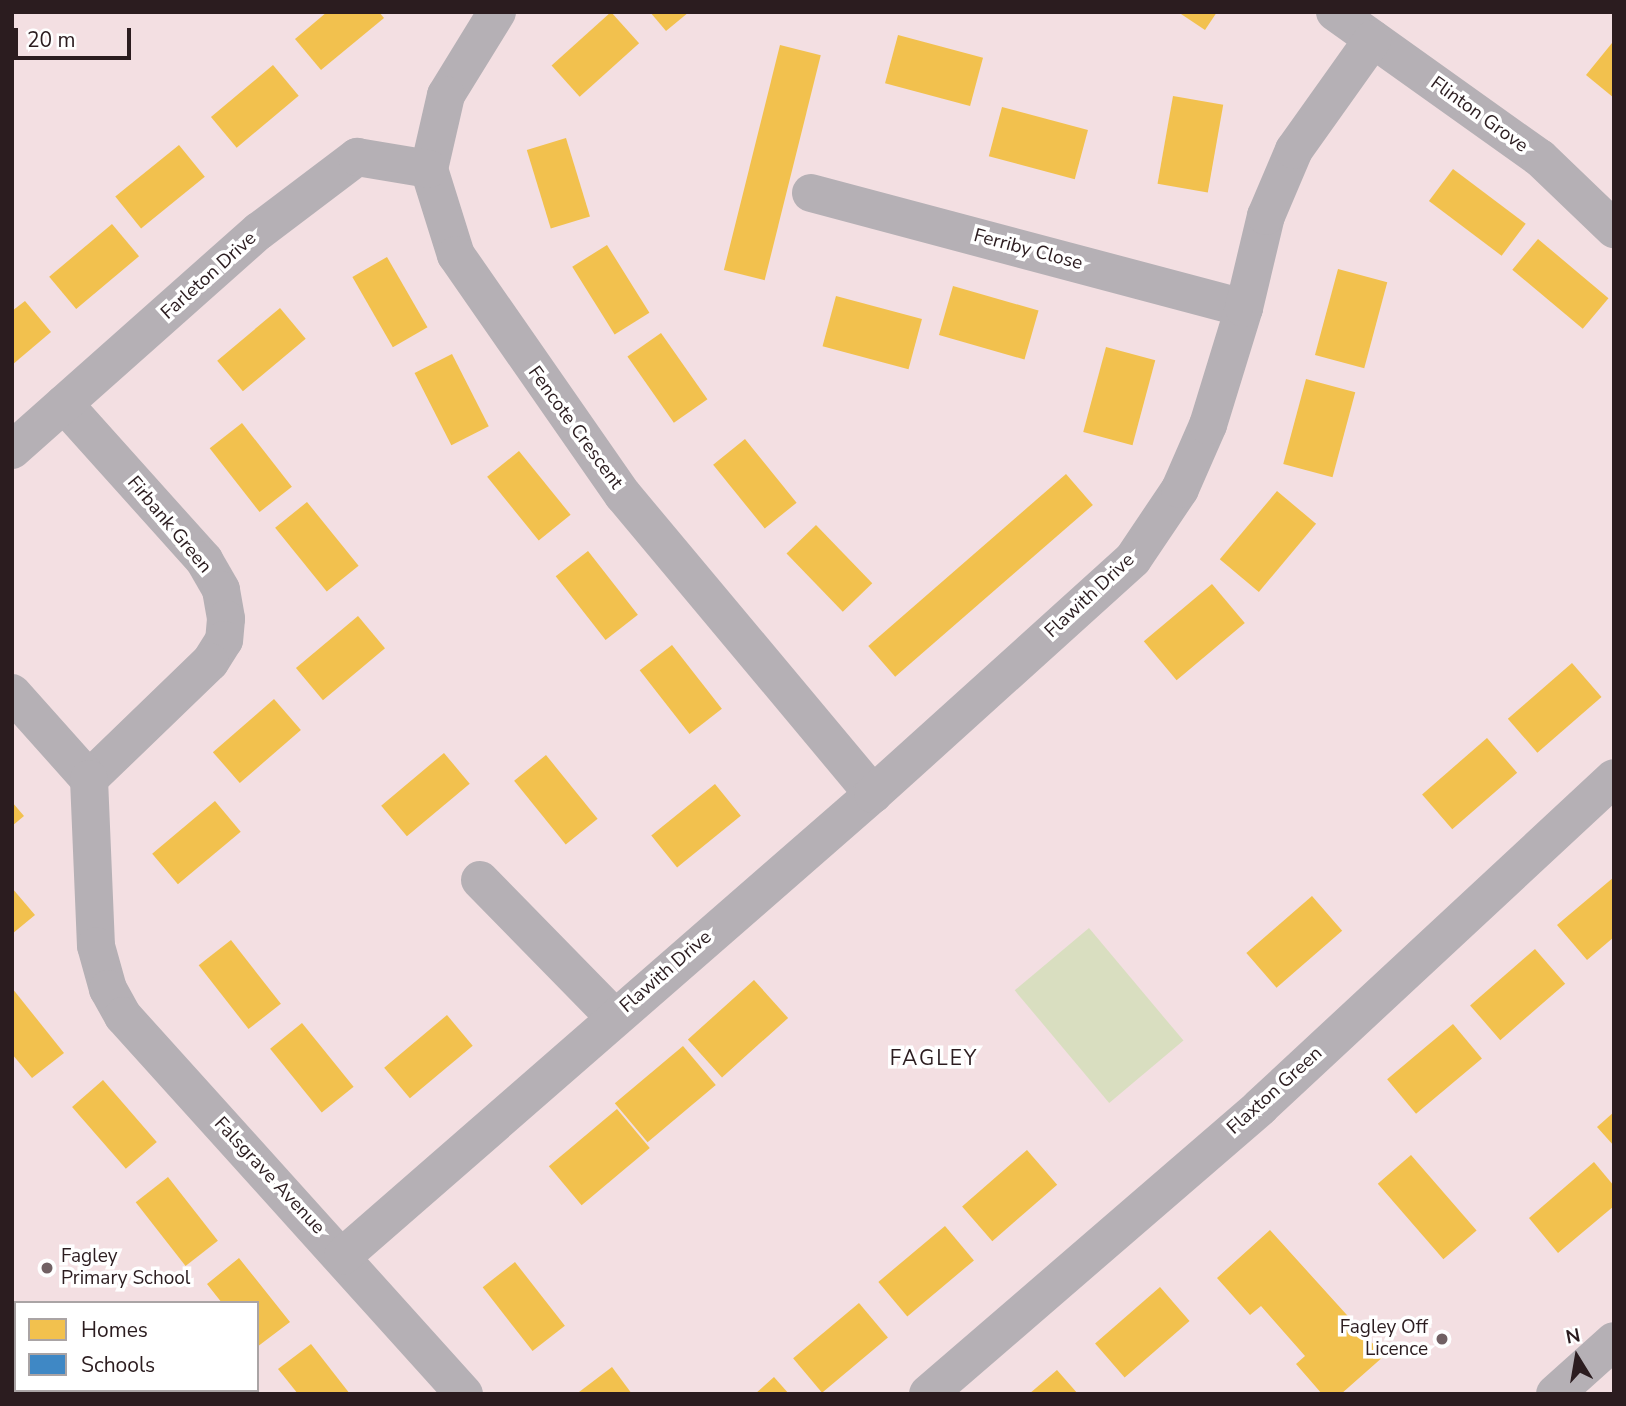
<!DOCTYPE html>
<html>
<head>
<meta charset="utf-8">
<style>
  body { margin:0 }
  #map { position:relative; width:1626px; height:1406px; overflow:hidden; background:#f3dfe2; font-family:"Nunito Sans",sans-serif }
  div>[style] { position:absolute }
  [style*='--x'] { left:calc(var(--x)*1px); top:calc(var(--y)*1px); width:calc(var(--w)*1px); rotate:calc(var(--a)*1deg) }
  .green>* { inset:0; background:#d9dec0; transform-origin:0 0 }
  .homes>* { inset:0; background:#f2c14e; transform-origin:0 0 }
  .schools>* { inset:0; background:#3f88c5 }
  .street>* { height:38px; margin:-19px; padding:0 19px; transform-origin:19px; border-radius:19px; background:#b5b0b5 }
  .dots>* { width:19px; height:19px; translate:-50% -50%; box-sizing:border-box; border:4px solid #fff; border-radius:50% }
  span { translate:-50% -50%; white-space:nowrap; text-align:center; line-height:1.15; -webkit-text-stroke:7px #fff; paint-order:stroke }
  .street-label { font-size:19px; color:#2b1c1f }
  .poi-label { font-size:19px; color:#2b1c1f }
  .left { translate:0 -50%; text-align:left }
  .right { translate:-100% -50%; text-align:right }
  .neighbourhood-label { font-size:21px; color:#2b1c1f; letter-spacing:2px }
  .frame { position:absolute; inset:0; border:14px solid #2b1c1f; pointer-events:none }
  .legend { position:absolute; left:14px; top:1301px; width:245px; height:91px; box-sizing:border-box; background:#fff; border:2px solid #aaa4a5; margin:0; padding:9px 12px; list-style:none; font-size:21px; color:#2b1c1f }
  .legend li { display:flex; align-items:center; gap:14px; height:35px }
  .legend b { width:35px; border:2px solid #aaa4a5 }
  .north { position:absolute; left:1542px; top:1322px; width:70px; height:70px; -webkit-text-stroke:5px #fff; paint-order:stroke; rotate:349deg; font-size:19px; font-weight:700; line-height:28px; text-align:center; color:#2b1c1f }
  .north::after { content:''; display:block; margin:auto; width:24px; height:32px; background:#2b1c1f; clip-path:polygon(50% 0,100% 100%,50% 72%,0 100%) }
  .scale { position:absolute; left:14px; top:28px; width:117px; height:32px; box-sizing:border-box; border:4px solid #2b1c1f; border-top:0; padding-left:9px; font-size:21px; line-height:24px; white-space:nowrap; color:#2b1c1f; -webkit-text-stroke:5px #fff; paint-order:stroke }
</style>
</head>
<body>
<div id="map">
  <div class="green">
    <i style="left:1089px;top:928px;width:147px;height:97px;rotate:50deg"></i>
  </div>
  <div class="homes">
    <i style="clip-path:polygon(327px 12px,379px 12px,384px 18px,321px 70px,295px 39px)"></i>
    <i style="left:611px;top:12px;width:42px;height:80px;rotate:48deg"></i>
    <i style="clip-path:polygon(650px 12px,689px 12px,666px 31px)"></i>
    <i style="clip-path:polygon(1178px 12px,1217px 12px,1205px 30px)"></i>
    <i style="left:898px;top:35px;width:88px;height:50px;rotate:15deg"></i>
    <i style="clip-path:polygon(1612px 43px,1614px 45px,1614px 98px,1586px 75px)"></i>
    <i style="left:780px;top:45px;width:42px;height:232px;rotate:14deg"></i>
    <i style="left:273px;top:65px;width:40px;height:81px;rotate:50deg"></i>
    <i style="left:1173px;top:96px;width:51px;height:89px;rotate:10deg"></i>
    <i style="left:1002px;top:107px;width:89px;height:51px;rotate:15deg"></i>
    <i style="left:566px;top:138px;width:82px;height:41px;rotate:73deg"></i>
    <i style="left:179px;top:145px;width:41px;height:82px;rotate:51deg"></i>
    <i style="left:1453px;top:169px;width:91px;height:40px;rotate:37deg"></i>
    <i style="left:112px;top:224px;width:42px;height:82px;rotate:50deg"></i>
    <i style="left:1538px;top:239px;width:92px;height:40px;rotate:40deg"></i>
    <i style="left:607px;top:245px;width:80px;height:41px;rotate:58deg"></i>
    <i style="left:387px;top:257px;width:81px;height:40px;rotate:60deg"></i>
    <i style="left:1338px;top:269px;width:51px;height:89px;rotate:15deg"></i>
    <i style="left:953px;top:286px;width:89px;height:51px;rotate:16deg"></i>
    <i style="left:836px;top:296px;width:89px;height:52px;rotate:15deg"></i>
    <i style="clip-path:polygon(25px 301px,51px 332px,12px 365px,12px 311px)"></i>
    <i style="left:280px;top:308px;width:40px;height:82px;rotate:50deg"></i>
    <i style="left:661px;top:333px;width:81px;height:41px;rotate:55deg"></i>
    <i style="left:1106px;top:347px;width:51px;height:88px;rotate:15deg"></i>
    <i style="left:452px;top:354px;width:81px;height:42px;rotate:63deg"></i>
    <i style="left:1306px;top:379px;width:51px;height:88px;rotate:15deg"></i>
    <i style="left:242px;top:423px;width:81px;height:41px;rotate:52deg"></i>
    <i style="left:745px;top:439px;width:82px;height:41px;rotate:51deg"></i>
    <i style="left:519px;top:451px;width:82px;height:41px;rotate:51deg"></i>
    <i style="left:1066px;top:474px;width:41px;height:262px;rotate:49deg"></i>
    <i style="left:1277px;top:491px;width:51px;height:89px;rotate:40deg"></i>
    <i style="left:307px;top:502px;width:82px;height:41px;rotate:51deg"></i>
    <i style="left:816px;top:525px;width:81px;height:41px;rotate:46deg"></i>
    <i style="left:588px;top:551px;width:81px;height:41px;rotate:52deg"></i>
    <i style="left:1212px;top:584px;width:51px;height:89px;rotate:50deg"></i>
    <i style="left:358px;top:616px;width:42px;height:81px;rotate:50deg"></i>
    <i style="left:672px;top:645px;width:81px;height:41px;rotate:52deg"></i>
    <i style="left:1572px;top:663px;width:45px;height:85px;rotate:49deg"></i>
    <i style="left:274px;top:699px;width:41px;height:81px;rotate:49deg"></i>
    <i style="left:1487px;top:738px;width:46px;height:86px;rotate:49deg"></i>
    <i style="left:444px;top:753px;width:40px;height:82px;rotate:50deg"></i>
    <i style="left:546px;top:755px;width:82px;height:41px;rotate:51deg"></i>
    <i style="left:715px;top:784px;width:41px;height:82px;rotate:51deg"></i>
    <i style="left:215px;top:801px;width:40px;height:82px;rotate:50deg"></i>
    <i style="clip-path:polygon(12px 802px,24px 816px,12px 826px)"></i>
    <i style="clip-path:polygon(1614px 877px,1614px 937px,1587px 960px,1557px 925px)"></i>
    <i style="clip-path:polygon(12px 888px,35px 915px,12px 934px)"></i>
    <i style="left:1312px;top:896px;width:46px;height:87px;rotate:49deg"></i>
    <i style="left:231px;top:940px;width:81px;height:41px;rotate:52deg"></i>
    <i style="left:1535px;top:949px;width:46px;height:86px;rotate:49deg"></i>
    <i style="left:754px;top:980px;width:51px;height:89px;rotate:48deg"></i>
    <i style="clip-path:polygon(12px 988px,64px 1053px,32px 1078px,12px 1054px)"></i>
    <i style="left:447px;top:1015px;width:40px;height:82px;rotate:50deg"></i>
    <i style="left:302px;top:1023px;width:82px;height:41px;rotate:51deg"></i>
    <i style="left:1453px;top:1024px;width:45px;height:86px;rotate:50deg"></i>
    <i style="left:683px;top:1046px;width:51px;height:89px;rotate:50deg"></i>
    <i style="left:103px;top:1080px;width:82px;height:41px;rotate:49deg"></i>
    <i style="left:617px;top:1109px;width:51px;height:89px;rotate:50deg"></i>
    <i style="clip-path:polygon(1614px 1112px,1614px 1146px,1597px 1127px)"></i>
    <i style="left:1027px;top:1150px;width:46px;height:86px;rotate:49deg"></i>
    <i style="left:1411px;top:1155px;width:100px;height:44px;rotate:49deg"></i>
    <i style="clip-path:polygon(1594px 1162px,1614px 1186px,1614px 1206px,1558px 1253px,1529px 1218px)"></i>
    <i style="left:168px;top:1177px;width:81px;height:41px;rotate:52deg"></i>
    <i style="left:945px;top:1226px;width:45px;height:87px;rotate:50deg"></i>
    <i style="clip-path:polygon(1270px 1230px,1384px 1356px,1341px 1394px,1322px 1394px,1296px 1364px,1305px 1356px,1261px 1306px,1250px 1315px,1217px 1278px)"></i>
    <i style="clip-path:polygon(239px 1258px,290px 1322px,257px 1347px,257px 1303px,222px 1303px,207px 1284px)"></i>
    <i style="left:515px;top:1262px;width:81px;height:41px;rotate:52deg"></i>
    <i style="left:1160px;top:1287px;width:45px;height:86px;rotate:49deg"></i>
    <i style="left:859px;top:1303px;width:45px;height:86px;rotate:50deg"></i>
    <i style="clip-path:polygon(311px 1344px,350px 1394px,298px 1394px,278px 1369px)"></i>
    <i style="clip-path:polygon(612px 1367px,632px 1394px,581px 1394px,579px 1392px)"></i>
    <i style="clip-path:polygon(1057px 1370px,1078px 1394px,1029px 1394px)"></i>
    <i style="clip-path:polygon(774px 1377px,789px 1394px,755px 1394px)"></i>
  </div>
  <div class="schools">
    <i style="clip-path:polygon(12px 1314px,16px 1390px,93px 1394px,12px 1394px)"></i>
  </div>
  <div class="street">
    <i style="--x:497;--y:12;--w:97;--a:121.6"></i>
    <i style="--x:446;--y:95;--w:76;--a:102.9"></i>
    <i style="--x:429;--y:169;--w:90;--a:72.6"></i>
    <i style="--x:456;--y:255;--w:292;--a:55.2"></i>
    <i style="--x:623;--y:495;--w:390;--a:50.1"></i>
    <i style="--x:1335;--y:12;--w:252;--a:35.5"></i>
    <i style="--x:1540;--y:158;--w:103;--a:43.8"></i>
    <i style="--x:811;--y:193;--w:448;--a:14.9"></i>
    <i style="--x:64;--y:404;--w:210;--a:48.1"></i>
    <i style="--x:204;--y:560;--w:34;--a:60"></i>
    <i style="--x:221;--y:590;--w:29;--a:80"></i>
    <i style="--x:226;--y:619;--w:21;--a:95"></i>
    <i style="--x:224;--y:640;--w:26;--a:122"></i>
    <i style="--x:210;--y:662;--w:168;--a:136"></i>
    <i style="--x:12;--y:450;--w:330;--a:-41.6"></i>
    <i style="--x:259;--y:231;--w:123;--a:-37.1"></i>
    <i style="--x:357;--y:157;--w:73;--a:9.5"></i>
    <i style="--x:12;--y:693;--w:115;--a:48.2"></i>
    <i style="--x:89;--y:779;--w:167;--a:87.6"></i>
    <i style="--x:96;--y:946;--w:45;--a:74.4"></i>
    <i style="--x:108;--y:989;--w:31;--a:61"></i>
    <i style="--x:123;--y:1016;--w:509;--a:47.95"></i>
    <i style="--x:480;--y:880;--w:192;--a:45.6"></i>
    <i style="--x:343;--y:1256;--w:703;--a:-41.08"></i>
    <i style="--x:873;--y:794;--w:350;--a:-42.1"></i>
    <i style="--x:1133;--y:559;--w:84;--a:-56.1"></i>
    <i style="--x:1180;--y:489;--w:70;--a:-66.4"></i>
    <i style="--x:1208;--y:425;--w:122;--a:-72.9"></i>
    <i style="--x:1244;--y:308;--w:95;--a:-76.6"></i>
    <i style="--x:1266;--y:216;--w:72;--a:-67"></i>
    <i style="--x:1294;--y:150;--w:136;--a:-54.6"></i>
    <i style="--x:928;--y:1394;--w:439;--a:-40.8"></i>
    <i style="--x:1260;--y:1107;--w:483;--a:-42.9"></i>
    <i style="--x:1555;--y:1394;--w:79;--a:-41.9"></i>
  </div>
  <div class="dots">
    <i style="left:47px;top:1268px;background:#716063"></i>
    <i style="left:1442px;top:1339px;background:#716063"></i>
  </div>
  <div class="street-label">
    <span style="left:1479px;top:115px;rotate:36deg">Flinton Grove</span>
    <span style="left:1028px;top:250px;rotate:15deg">Ferriby Close</span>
    <span style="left:209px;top:276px;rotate:-42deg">Farleton Drive</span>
    <span style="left:575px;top:428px;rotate:54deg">Fencote Crescent</span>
    <span style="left:169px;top:525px;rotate:50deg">Firbank Green</span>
    <span style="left:1090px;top:596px;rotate:-43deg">Flawith Drive</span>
    <span style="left:666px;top:972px;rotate:-41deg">Flawith Drive</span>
    <span style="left:1275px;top:1091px;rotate:-42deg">Flaxton Green</span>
    <span style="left:269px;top:1176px;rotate:47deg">Falsgrave Avenue</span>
  </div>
  <div class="poi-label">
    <span class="left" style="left:61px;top:1268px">Fagley<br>Primary School</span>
    <span class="right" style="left:1428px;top:1339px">Fagley Off<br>Licence</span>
  </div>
  <div class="neighbourhood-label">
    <span style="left:934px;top:1058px">FAGLEY</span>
  </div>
  <div class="frame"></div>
  <ul class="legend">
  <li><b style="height:19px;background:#f2c14e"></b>Homes</li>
  <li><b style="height:19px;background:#3f88c5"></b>Schools</li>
  </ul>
  <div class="north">N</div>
  <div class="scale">20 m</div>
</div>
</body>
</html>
